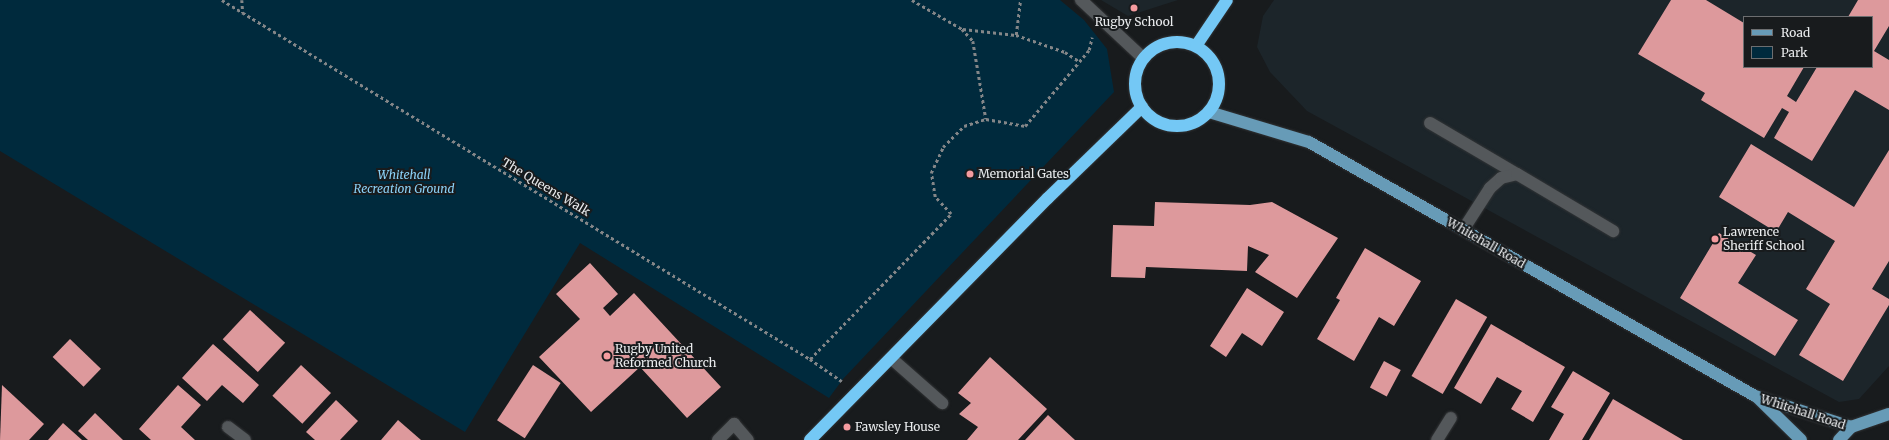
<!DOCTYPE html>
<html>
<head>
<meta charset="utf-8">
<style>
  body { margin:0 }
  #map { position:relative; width:1889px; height:440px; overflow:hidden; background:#181b1d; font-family:Merriweather,serif }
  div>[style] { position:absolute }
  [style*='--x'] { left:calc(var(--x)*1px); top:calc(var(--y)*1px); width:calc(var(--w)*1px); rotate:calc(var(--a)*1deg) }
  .built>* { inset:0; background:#1c252a }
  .green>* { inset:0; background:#002a3d }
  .building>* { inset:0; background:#dd999c; transform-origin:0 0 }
  .path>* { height:2.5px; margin-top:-1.25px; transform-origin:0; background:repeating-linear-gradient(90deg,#848688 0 3px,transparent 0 6px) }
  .roads { filter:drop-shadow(0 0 1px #323436) drop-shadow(0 0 1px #323436) }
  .minor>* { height:12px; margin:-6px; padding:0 6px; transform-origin:6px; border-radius:6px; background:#54585b }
  .major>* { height:12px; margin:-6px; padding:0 6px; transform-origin:6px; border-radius:6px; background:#679bb7 }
  .highway>* { height:12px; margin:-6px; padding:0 6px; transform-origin:6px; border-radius:6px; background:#74c8f5 }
  .highway>.ring { margin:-6px; padding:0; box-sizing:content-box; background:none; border:12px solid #74c8f5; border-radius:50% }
  .dots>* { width:11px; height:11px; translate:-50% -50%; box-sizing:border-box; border:2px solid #181b1d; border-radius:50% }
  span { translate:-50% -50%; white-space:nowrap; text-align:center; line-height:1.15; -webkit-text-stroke:4px #181b1d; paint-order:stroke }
  .poi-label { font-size:12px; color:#e9ebed }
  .left { translate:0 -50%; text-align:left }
  .park-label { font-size:12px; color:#8bd2f8; font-style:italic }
  .street-label { font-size:12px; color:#e9ebed }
  .legend { position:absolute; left:1743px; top:16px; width:130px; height:52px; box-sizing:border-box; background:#181b1d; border:1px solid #6c6e70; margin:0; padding:5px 7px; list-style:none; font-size:12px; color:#e9ebed }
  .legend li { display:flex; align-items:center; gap:8px; height:20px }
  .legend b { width:20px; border:1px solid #6c6e70 }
</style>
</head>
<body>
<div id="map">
  <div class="built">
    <i style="clip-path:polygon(1101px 0,1178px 0,1128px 16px)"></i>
    <i style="clip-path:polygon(evenodd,1274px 0,1889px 0,1889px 366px,1859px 399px,1839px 402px,1307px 111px,1270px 72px,1257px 47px,1263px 16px,1274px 0,1744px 17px,1872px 17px,1872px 67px,1744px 67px,1744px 17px)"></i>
  </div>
  <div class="green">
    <i style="clip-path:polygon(0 0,1060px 0,1084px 20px,1107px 49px,1114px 92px,843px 379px,829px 398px,580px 243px,465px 432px,0 151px)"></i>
  </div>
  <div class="building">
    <i style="clip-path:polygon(1671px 0,1706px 0,1744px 23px,1744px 67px,1804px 67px,1787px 96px,1796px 102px,1817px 67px,1872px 67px,1872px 17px,1848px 17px,1858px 0,1889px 0,1889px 26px,1874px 51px,1889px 60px,1889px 110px,1855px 90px,1812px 161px,1774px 138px,1789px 112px,1782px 108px,1764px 138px,1701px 100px,1705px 93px,1638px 54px)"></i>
    <i style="clip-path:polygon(1751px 144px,1854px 207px,1889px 150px,1889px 261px,1872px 289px,1889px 299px,1889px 305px,1843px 381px,1799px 355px,1830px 304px,1806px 289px,1835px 241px,1788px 212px,1776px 232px,1719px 197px)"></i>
    <i style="clip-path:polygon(1155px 202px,1250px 205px,1272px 202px,1338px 238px,1297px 298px,1255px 272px,1269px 255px,1248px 246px,1247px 271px,1146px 267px,1145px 278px,1111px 277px,1113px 225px,1154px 226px)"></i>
    <i style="clip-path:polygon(1719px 233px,1756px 255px,1738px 283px,1798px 320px,1775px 356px,1680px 298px)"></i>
    <i style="clip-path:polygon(1365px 248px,1421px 281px,1394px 326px,1379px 317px,1354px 361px,1317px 339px,1340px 300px,1336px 298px)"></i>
    <i style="clip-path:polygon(590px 263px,618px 294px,603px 308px,610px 316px,634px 293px,721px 387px,687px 418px,640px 367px,591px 412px,539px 357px,580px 319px,556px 294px)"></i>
    <i style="clip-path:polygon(1247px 288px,1284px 312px,1262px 346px,1242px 333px,1226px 357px,1210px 346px)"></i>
    <i style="left:1456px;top:299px;width:36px;height:89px;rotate:30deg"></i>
    <i style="left:250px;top:310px;width:48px;height:40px;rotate:43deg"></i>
    <i style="clip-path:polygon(1491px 324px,1565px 367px,1533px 422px,1511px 409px,1522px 391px,1497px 377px,1481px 404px,1454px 388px)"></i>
    <i style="left:70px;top:339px;width:43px;height:25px;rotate:44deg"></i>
    <i style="clip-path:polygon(213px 344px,259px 385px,243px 403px,222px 385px,207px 401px,182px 378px)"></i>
    <i style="clip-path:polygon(990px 357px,1047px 409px,1018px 440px,967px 440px,978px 427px,959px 414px,971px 403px,958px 393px)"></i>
    <i style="left:1384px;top:361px;width:19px;height:30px;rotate:28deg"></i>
    <i style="left:301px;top:365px;width:41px;height:42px;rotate:43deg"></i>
    <i style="left:533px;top:365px;width:33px;height:66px;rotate:33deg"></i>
    <i style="clip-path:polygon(1573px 371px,1610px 393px,1582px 440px,1549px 440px,1564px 414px,1551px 407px)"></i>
    <i style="clip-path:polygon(2px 385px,44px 424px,29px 440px,0 440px)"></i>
    <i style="clip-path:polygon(178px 385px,201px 405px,181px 427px,195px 440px,151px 440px,139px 429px)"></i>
    <i style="clip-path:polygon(1613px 399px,1683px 440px,1589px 440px)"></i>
    <i style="clip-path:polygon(336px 400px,358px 421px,340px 440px,315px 440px,306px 432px)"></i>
    <i style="clip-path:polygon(95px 413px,123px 440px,88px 440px,78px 431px)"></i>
    <i style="clip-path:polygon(1048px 415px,1075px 440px,1025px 440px)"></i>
    <i style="clip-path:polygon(398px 420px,421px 440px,381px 440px)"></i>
    <i style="clip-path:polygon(63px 423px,82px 440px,48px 440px)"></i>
  </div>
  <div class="path">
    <i style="--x:222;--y:0;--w:689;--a:31.41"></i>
    <i style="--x:810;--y:359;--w:39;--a:35"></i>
    <i style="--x:242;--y:0;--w:13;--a:86"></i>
    <i style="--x:912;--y:0;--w:58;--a:30.1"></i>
    <i style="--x:962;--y:29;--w:16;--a:47"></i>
    <i style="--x:973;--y:41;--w:79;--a:80.5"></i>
    <i style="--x:963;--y:29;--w:53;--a:6.5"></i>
    <i style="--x:1016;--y:35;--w:52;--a:19.1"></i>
    <i style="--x:1065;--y:52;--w:17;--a:33"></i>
    <i style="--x:1016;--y:35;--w:35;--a:-83"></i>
    <i style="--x:810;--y:359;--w:202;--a:-45.8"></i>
    <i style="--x:951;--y:214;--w:23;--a:-133"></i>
    <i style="--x:935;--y:197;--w:24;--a:-99"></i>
    <i style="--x:931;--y:173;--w:29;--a:-65"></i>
    <i style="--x:943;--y:147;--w:30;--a:-45"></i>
    <i style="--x:964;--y:126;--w:23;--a:-18"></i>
    <i style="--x:986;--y:119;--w:40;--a:10"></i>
    <i style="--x:1025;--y:126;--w:99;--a:-49.9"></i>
    <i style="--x:1089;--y:50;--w:13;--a:-77"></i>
  </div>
  <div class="roads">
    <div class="minor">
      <i style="--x:1081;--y:0;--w:85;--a:43.1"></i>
      <i style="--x:1430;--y:123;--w:101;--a:30.4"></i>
      <i style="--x:1463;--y:230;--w:50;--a:-57.3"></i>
      <i style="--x:1490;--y:188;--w:15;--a:-42"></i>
      <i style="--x:1501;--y:178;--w:16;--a:-14"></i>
      <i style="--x:1517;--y:174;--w:112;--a:30.7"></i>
      <i style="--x:892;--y:359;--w:67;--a:41.3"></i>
      <i style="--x:228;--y:427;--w:21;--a:37"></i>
      <i style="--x:718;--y:440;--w:23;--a:-45"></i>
      <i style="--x:734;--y:424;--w:21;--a:49"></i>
      <i style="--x:1437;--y:440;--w:26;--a:-58"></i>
    </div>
    <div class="major">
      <i style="--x:1209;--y:112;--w:104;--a:16.7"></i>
      <i style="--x:1309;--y:142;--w:513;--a:29.66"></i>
      <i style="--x:1755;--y:396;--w:101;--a:17.9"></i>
      <i style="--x:1758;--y:398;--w:60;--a:44.3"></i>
      <i style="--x:1839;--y:440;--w:18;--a:-47"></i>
      <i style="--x:1851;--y:427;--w:40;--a:-18.9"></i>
    </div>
    <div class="highway">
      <i class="ring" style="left:1135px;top:42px;width:72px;height:72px"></i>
      <i style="--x:1196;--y:46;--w:55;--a:-56"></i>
      <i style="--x:810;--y:440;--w:339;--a:-45.5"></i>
      <i style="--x:1048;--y:198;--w:131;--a:-44.1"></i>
    </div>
  </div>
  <div class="dots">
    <i style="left:1134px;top:8px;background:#f49b9f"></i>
    <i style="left:970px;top:174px;background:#f49b9f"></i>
    <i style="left:1715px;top:239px;background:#f49b9f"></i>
    <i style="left:607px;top:356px;background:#f49b9f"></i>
    <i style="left:847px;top:427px;background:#f49b9f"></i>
  </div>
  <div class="poi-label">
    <span style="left:1134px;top:22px">Rugby School</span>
    <span class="left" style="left:978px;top:174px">Memorial Gates</span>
    <span class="left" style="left:1723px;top:239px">Lawrence<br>Sheriff School</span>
    <span class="left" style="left:615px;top:356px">Rugby United<br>Reformed Church</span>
    <span class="left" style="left:855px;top:427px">Fawsley House</span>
  </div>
  <div class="park-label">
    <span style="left:404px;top:182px">Whitehall<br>Recreation Ground</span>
  </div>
  <div class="street-label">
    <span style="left:546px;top:187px;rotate:31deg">The Queens Walk</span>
    <span style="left:1486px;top:243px;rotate:30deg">Whitehall Road</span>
    <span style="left:1803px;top:412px;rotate:18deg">Whitehall Road</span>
  </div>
  <ul class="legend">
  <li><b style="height:5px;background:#679bb7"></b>Road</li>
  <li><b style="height:11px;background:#002a3d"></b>Park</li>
  </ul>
</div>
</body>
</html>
